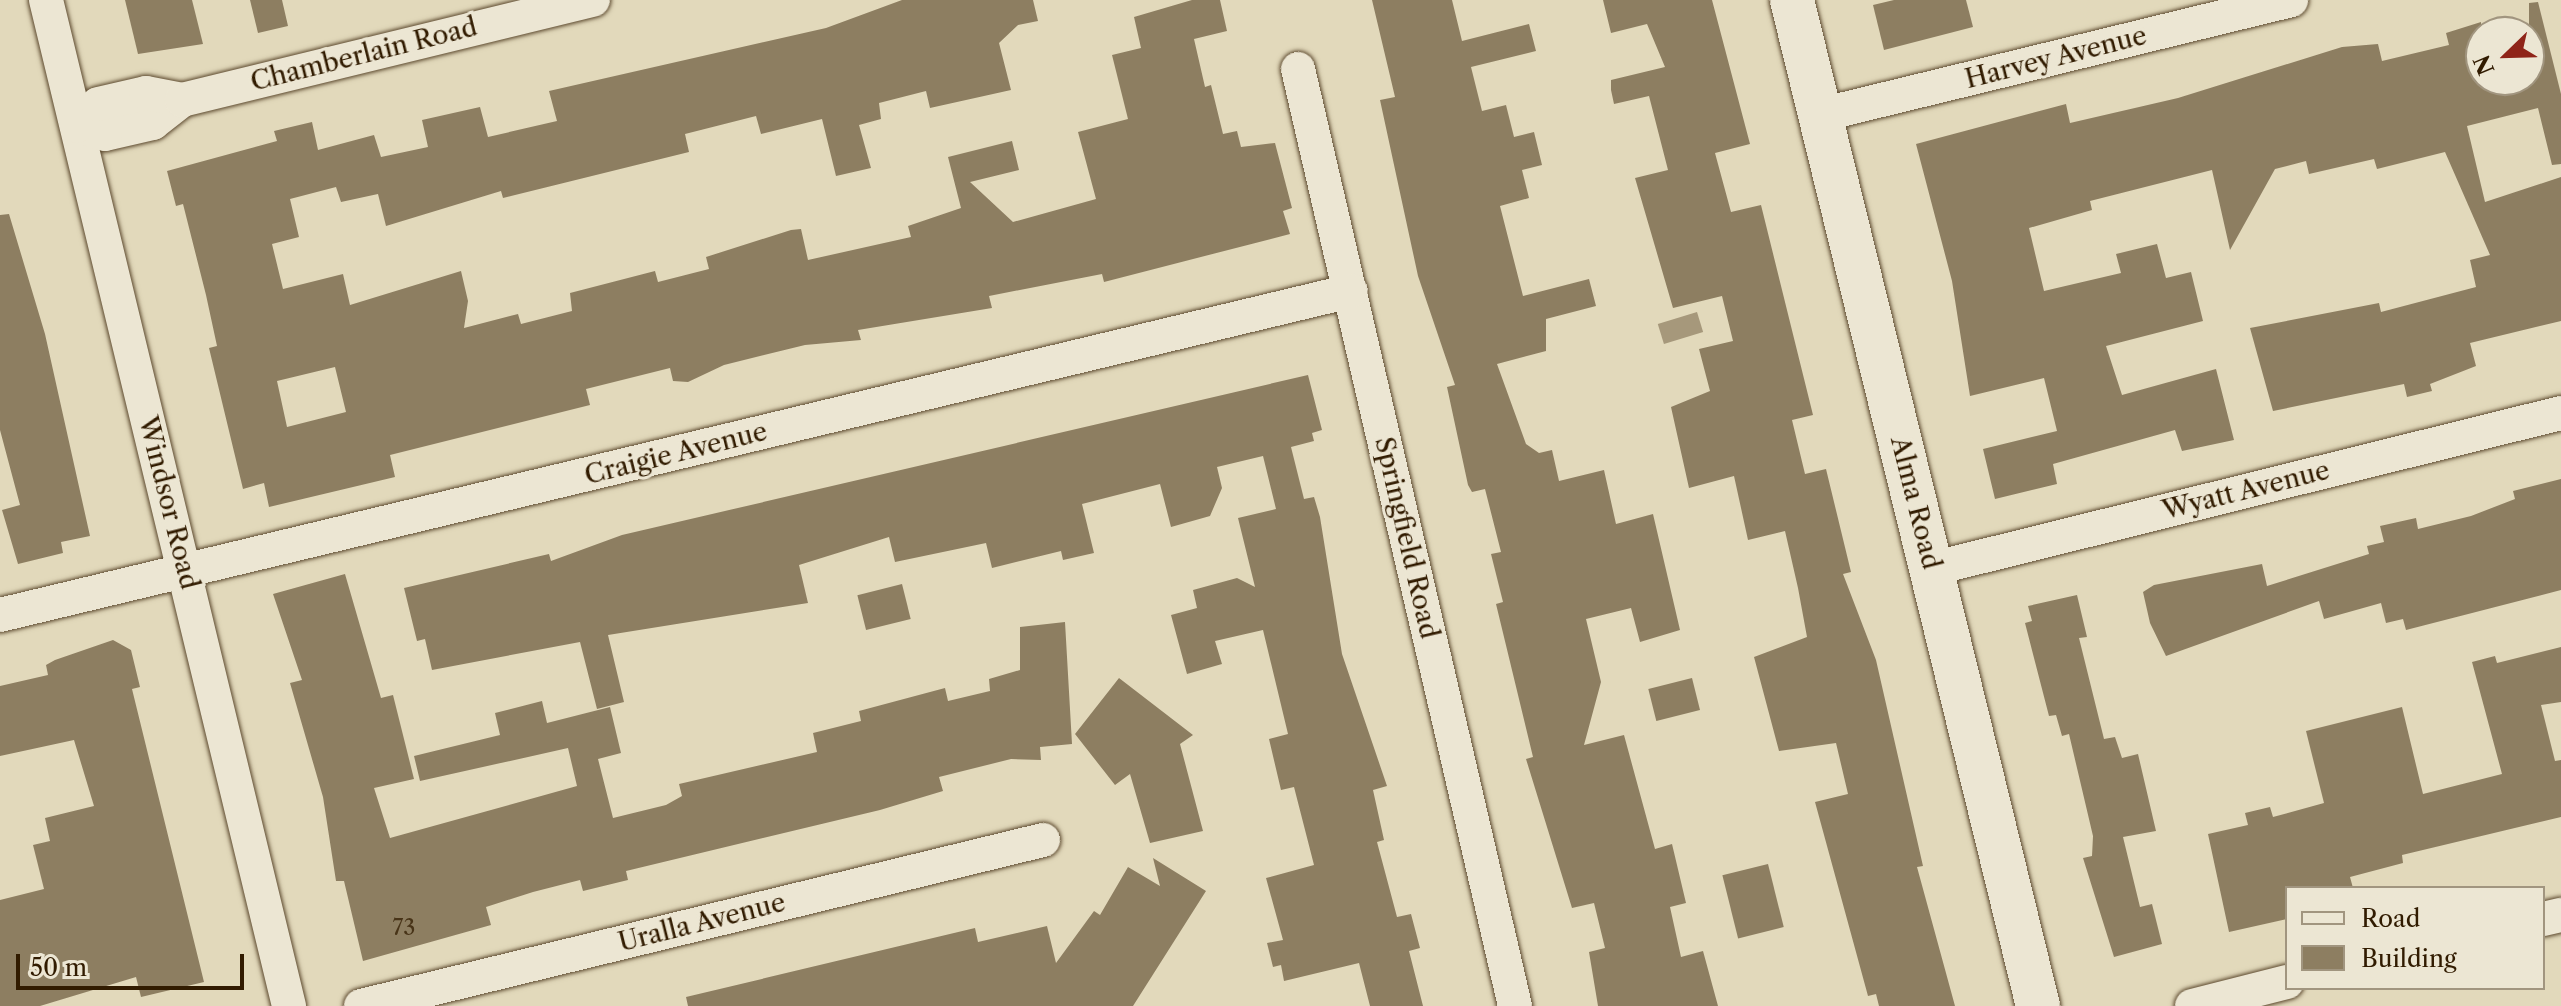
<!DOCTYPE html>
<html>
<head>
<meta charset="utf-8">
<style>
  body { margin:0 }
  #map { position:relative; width:2561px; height:1006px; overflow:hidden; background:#e2d9bb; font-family:"Libre Caslon Text",serif }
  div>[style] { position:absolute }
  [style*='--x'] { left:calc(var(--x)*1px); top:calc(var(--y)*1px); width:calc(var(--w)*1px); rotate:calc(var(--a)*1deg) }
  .water>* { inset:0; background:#a6987b; transform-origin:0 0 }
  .building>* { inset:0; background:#8d7e61; transform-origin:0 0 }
  .roads { filter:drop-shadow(0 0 2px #5d4a2f) drop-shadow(0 0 2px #5d4a2f) }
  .street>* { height:34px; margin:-17px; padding:0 17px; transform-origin:17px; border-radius:17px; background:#ece6d3 }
  .secondary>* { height:44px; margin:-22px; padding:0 22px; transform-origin:22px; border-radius:22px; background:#ece6d3 }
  span { translate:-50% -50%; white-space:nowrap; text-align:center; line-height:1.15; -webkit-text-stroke:6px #ece6d3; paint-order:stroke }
  .number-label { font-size:22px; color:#483418 }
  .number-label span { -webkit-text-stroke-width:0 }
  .street-label { font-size:26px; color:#311b00 }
  .legend { position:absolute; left:2285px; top:886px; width:260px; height:104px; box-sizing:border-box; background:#ece6d3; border:2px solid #a1957f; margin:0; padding:10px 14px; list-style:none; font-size:24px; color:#311b00 }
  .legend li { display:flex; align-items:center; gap:16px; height:40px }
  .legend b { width:40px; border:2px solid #a1957f }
  .north { position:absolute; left:2465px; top:16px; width:80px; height:80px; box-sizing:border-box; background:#ece6d3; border:2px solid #a1957f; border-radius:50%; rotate:247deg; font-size:22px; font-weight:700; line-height:32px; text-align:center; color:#311b00 }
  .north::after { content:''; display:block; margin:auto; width:28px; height:36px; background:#8f2418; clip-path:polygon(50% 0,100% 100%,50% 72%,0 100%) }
  .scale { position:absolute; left:16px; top:954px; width:228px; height:36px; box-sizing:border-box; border:4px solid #311b00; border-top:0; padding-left:10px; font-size:24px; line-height:28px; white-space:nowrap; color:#311b00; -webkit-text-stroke:6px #ece6d3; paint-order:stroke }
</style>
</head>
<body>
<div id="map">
  <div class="water">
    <i style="left:1697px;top:312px;width:21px;height:41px;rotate:73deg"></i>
  </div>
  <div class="building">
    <i style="clip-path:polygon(125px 0,192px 0,203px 44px,138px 54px)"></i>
    <i style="clip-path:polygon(250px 0,282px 0,288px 26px,258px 33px)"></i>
    <i style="clip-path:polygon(evenodd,902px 0,1033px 0,1038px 21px,1018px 25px,999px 43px,1011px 90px,930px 108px,926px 91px,879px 103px,881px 119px,859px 125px,871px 168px,836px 176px,822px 119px,761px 134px,756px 116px,685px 134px,689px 152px,503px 198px,501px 191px,386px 226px,378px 194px,341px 202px,336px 187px,290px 199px,299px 237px,272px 244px,283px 289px,343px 274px,350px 305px,461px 271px,468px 301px,464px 328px,518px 314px,521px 324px,572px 311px,570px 293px,655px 271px,658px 282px,709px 269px,706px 257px,791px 230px,801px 229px,808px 260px,911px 237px,908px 226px,961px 208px,948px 157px,1012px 141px,1019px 170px,970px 182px,1013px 222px,1096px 199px,1078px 132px,1128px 119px,1112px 55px,1141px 48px,1134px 17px,1192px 0,1220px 0,1227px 31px,1194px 39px,1205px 87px,1211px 85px,1223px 134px,1237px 131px,1241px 147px,1275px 143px,1292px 208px,1283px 211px,1290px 234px,1104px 282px,1102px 274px,989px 296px,992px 308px,858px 330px,861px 340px,805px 345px,724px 365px,688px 382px,673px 381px,670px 368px,586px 389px,590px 405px,390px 455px,395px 477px,269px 507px,264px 483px,243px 489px,209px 348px,217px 346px,206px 295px,183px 204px,176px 206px,167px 171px,277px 141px,274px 131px,312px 122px,318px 150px,374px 135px,381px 157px,428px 147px,422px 120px,480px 107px,488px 137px,557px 121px,549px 91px,826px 28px,902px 0,335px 367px,346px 412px,287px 427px,277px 381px,335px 367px)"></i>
    <i style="clip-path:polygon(1372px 0,1452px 0,1462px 41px,1529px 24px,1536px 51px,1471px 67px,1482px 111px,1506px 105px,1514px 137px,1534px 132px,1542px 165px,1522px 170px,1529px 198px,1500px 206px,1523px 296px,1589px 279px,1596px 306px,1546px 319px,1546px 351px,1497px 364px,1526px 444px,1539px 453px,1552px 450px,1559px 481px,1604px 470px,1616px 524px,1653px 514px,1680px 630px,1640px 642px,1631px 608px,1586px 619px,1601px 682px,1584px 745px,1624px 735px,1655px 849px,1672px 844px,1686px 903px,1670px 907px,1681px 957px,1703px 951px,1718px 1006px,1598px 1006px,1589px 952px,1605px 948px,1594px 903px,1572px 908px,1526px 759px,1533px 757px,1496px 604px,1503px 602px,1491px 554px,1501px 552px,1485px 489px,1472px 492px,1468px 485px,1447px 387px,1455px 385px,1418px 276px,1380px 100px,1395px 97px)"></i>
    <i style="clip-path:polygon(1603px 0,1712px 0,1750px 144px,1715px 153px,1731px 212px,1761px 205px,1813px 415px,1792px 420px,1805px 474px,1826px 469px,1851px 572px,1843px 574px,1876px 660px,1923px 866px,1917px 867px,1955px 1006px,1879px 1006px,1876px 994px,1868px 996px,1815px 802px,1848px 794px,1836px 743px,1779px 751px,1754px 657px,1807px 637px,1798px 588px,1785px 531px,1748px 540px,1734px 476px,1689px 488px,1671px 407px,1710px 391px,1699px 349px,1733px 341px,1722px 296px,1673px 308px,1635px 178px,1668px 170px,1649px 96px,1614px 104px,1611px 90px,1611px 80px,1665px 67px,1647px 24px,1611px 33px)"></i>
    <i style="clip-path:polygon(1894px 0,1966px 0,1973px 27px,1884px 50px,1873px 5px)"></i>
    <i style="clip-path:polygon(2538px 2px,2561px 94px,2561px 164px,2552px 165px,2538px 108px,2467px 126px,2485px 202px,2561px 177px,2561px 321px,2470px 343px,2476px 366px,2430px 384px,2432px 391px,2407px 397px,2404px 384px,2273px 411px,2250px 328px,2379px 303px,2381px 312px,2476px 287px,2470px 260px,2490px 255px,2445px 152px,2377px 169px,2374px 159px,2309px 174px,2306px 161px,2275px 169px,2230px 250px,2212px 170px,2090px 201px,2092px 210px,2029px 228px,2044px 291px,2121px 273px,2116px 254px,2157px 244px,2166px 278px,2191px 272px,2203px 321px,2106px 346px,2122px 395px,2216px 369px,2234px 440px,2182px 451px,2175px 430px,2053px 464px,2057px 484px,1995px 499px,1983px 449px,2057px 431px,2044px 378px,1970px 396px,1952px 281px,1916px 144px,2066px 104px,2070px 123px,2178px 98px,2342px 47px,2378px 44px,2382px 61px,2449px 45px,2446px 33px,2481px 22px,2481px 80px,2529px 80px,2529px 3px)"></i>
    <i style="clip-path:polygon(9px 214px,45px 334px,90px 536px,61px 542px,63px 553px,18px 564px,2px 510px,20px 505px,0 430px,0 215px)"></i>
    <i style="clip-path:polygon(1308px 375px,1322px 430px,1312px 433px,1314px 441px,1291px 447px,1304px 499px,1314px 497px,1320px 517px,1342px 654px,1387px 786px,1373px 790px,1384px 840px,1377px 842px,1397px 917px,1411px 914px,1420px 948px,1409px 951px,1423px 1006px,1370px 1006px,1359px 963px,1284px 981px,1281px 965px,1273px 967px,1267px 943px,1283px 940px,1266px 878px,1314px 865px,1294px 787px,1281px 790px,1269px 739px,1288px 734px,1263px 630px,1215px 641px,1222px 664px,1187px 674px,1171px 615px,1197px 608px,1193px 590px,1237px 578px,1255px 587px,1238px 518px,1276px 509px,1263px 456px,1217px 467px,1222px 488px,1210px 516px,1171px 527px,1160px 484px,1082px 504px,1094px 553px,1063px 560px,1061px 551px,992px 568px,986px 543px,895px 562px,889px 537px,799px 565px,808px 603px,608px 635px,624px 702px,597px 709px,580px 642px,432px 670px,425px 639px,417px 641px,404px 588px,549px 554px,551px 561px,622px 535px)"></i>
    <i style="clip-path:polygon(2561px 479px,2561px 590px,2406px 630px,2403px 619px,2386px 623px,2381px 603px,2324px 619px,2319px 601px,2166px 656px,2150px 623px,2143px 592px,2154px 585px,2262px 564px,2267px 586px,2369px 554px,2367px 546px,2384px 542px,2380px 526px,2416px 518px,2418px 529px,2471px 516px,2515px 499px,2513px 491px)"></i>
    <i style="clip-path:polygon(345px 574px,381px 698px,393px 695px,414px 779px,374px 788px,390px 838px,577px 786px,568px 748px,420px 781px,414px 756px,500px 735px,495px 713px,542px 701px,547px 723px,610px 707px,621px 753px,598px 759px,613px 818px,666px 805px,682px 796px,679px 784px,817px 752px,813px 733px,861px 721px,859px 711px,945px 688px,948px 701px,990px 691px,989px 679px,1020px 670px,1020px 627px,1065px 622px,1072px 744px,1040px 747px,1041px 760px,1011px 759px,939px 777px,943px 791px,880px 810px,626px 871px,628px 880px,583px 891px,580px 880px,533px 892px,486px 907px,491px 925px,363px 961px,344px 881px,336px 881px,323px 797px,290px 683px,302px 680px,273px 594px)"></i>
    <i style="left:902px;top:584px;width:36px;height:46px;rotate:76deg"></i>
    <i style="clip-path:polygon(2077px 595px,2087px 637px,2079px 638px,2104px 739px,2115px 737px,2122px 758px,2138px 754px,2156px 831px,2123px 837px,2140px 907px,2152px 904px,2162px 944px,2114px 957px,2083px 858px,2092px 856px,2093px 836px,2069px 734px,2062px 736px,2056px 715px,2049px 716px,2025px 623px,2032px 621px,2028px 606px)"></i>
    <i style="clip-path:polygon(113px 640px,131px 650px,140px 687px,132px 689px,204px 982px,141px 997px,136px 977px,40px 1006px,0 1006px,0 900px,44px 889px,33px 845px,50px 841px,45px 818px,94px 806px,74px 740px,0 756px,0 686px,48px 675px,46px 665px,55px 660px)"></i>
    <i style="clip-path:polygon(2561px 647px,2561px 702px,2541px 705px,2555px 761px,2561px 760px,2561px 817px,2402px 855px,2403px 863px,2350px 877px,2353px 888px,2287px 888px,2287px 919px,2229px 932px,2208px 834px,2248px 825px,2245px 813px,2270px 807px,2273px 817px,2324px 803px,2306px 731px,2402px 707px,2423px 794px,2502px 774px,2472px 662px,2495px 656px,2497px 663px)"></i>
    <i style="clip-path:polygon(1119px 678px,1193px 735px,1180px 744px,1203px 831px,1150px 843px,1130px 774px,1115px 785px,1075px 734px)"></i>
    <i style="left:1692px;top:678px;width:33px;height:45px;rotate:76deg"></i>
    <i style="clip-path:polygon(1153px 858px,1206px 891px,1133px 1006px,688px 1006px,686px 997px,975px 928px,978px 942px,1047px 926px,1056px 963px,1094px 911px,1100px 915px,1128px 867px,1160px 886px)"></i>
    <i style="left:1768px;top:864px;width:65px;height:47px;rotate:76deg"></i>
  </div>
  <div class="roads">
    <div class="street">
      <i style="--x:46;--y:0;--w:1035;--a:76.42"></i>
      <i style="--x:1298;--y:69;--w:962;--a:76.96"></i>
      <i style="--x:182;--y:100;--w:37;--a:142"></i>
      <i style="--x:153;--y:123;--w:49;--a:167.1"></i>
      <i style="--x:105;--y:134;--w:29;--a:-164"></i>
      <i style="--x:77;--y:126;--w:30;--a:-46"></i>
      <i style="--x:98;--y:104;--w:49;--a:-12.9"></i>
      <i style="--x:146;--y:93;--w:37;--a:11"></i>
      <i style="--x:182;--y:100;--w:423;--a:-13.7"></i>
      <i style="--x:1820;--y:115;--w:485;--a:-13.7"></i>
      <i style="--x:1931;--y:569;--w:649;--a:-13.91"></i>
      <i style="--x:0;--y:615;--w:1389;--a:-13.49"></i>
      <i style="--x:2543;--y:919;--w:18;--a:-13"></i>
      <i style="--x:361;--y:1006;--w:702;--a:-13.68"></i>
      <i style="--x:2192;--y:1006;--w:98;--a:-14.2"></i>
    </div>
    <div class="secondary">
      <i style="--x:1792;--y:0;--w:1036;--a:76.26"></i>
    </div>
  </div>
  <div class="number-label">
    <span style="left:404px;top:928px">73</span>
  </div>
  <div class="street-label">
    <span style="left:364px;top:55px;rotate:-14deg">Chamberlain Road</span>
    <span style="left:2056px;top:58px;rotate:-14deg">Harvey Avenue</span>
    <span style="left:676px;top:454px;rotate:-14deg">Craigie Avenue</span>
    <span style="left:2246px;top:491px;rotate:-14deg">Wyatt Avenue</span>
    <span style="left:168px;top:503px;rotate:76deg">Windsor Road</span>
    <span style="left:1915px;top:503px;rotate:76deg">Alma Road</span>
    <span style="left:1406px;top:538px;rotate:77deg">Springfield Road</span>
    <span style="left:702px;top:923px;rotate:-14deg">Uralla Avenue</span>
  </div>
  <ul class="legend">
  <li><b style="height:10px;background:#ece6d3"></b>Road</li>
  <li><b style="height:22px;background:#8d7e61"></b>Building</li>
  </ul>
  <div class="north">N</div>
  <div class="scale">50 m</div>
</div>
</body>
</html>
